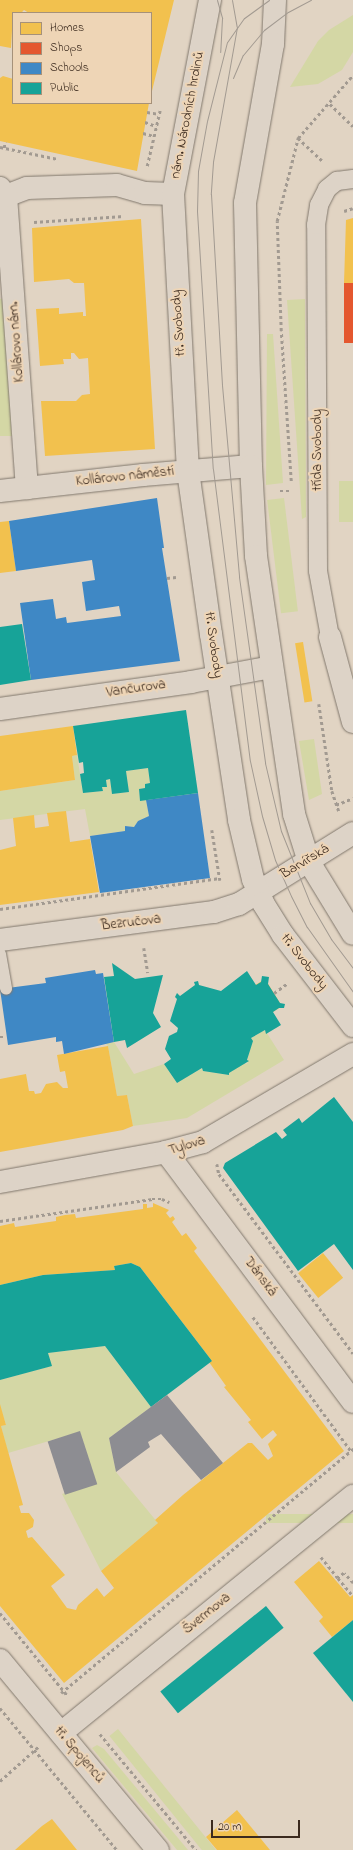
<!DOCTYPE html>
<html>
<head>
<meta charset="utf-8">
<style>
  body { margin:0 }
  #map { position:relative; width:353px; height:1850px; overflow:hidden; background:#e1d4c3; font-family:"Indie Flower",sans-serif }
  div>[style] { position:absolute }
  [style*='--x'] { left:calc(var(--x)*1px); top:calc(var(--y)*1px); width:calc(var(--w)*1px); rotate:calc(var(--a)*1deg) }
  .green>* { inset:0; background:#d4d7a5; transform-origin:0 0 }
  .homes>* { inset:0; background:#f2c14e; transform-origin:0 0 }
  .shops>* { inset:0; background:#e4572e; transform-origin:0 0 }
  .schools>* { inset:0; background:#3f88c5 }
  .public>* { inset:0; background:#17a398; transform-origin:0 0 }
  .industry>* { inset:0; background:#8d8d92; transform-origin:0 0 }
  .path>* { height:2.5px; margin-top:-1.25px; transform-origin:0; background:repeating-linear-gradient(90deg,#a29a91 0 3px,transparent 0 6px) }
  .roads { filter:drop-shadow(0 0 1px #81786d) drop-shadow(0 0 1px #81786d) }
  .service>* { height:12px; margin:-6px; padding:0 6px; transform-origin:6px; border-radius:6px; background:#ddd3c7 }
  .pedestrian>* { height:18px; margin:-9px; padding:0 9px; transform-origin:9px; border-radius:9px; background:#ddd3c7 }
  .minor>* { height:22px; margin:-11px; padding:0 11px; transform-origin:11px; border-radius:11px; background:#ddd3c7 }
  .tertiary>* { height:22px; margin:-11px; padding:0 11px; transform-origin:11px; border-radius:11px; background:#ddd3c7 }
  .tram>* { height:1px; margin:-0.5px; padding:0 0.5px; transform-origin:0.5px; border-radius:0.5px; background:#a29a91 }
  span { translate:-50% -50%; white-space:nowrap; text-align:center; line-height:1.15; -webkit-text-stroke:4px #eed5b6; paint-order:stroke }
  .street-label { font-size:14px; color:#3b2a1e }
  .legend { position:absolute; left:12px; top:12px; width:140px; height:92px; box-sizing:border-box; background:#eed5b6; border:1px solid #a69179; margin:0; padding:5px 7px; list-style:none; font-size:12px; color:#3b2a1e }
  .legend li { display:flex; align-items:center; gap:8px; height:20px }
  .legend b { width:20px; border:1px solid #a69179 }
  .scale { position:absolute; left:211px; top:1820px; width:89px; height:18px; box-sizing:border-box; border:2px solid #3b2a1e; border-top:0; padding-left:5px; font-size:12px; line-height:14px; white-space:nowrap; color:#3b2a1e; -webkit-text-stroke:3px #eed5b6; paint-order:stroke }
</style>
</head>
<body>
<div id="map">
  <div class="green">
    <i style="clip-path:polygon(353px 15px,353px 52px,342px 70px,318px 84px,290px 87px,318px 41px,329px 30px)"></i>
    <i style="clip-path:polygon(4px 298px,12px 436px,0 436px,0 299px)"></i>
    <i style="clip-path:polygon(305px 299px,306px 517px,302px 519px,287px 300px)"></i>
    <i style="clip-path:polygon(267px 334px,273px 334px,283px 483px,266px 485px)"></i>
    <i style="left:339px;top:481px;width:14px;height:41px"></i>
    <i style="left:284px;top:498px;width:114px;height:17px;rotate:83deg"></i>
    <i style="clip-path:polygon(314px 739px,322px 794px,309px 800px,299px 741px)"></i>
    <i style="clip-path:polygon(77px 755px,83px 793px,103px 791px,102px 787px,107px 787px,106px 780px,110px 779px,112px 794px,129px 792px,126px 771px,148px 768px,150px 783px,145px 784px,145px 788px,139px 789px,140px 801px,146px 800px,149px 816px,138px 821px,134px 827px,125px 826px,125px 831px,90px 836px,85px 809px,0 820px,0 791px,75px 780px,72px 756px)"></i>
    <i style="clip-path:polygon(265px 1030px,284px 1060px,187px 1118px,133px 1126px,127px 1095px,117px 1096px,108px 1046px,105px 1043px,114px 1042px,134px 1074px,164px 1064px,177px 1083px,202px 1068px,203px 1071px,229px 1075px,229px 1073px,244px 1063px,247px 1064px,251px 1038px)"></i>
    <i style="clip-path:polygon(105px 1346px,151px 1407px,109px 1438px,116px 1472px,158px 1523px,101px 1571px,62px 1494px,96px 1483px,80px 1432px,8px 1453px,1px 1426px,6px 1425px,0 1406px,0 1380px,51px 1366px,48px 1353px)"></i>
    <i style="left:353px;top:1514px;width:9px;height:87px;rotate:90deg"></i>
    <i style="left:118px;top:1729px;width:156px;height:11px;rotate:51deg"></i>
    <i style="clip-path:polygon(97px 1745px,104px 1749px,188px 1850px,177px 1850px,92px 1748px)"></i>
  </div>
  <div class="homes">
    <i style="clip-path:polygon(0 0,174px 0,152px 91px,151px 13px,29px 13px,24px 10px,21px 13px,13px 13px,11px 48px,0 46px)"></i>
    <i style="clip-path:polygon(3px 76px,13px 79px,13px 103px,149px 103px,137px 171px,0 141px,0 78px)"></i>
    <i style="clip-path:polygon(353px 218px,353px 283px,344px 283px,346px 220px)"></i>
    <i style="clip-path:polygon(141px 219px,155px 449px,45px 456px,41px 401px,76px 401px,82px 395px,90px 394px,88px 358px,79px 359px,74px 353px,71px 353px,71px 359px,63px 359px,64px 364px,40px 366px,36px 309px,59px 308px,59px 314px,83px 312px,83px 316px,86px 316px,84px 283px,74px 283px,69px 279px,34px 282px,32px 228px)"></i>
    <i style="clip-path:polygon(9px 521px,16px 571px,0 573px,0 522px)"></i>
    <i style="left:303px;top:642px;width:60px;height:8px;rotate:81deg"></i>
    <i style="clip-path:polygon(73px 726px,77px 755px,72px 756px,75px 780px,0 791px,0 736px)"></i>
    <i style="clip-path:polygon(66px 811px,70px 842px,90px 839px,99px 892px,0 905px,0 850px,16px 846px,13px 818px,34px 815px,35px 828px,49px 826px,47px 813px)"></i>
    <i style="left:265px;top:979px;width:32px;height:25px;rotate:58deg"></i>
    <i style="clip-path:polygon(108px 1046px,117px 1096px,127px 1095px,133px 1126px,123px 1130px,0 1152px,0 1079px,26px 1074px,29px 1091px,34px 1091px,35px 1094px,41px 1093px,46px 1084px,57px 1082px,63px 1088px,68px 1088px,65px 1071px,60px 1072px,57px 1055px)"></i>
    <i style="clip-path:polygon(153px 1203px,169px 1210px,166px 1213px,170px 1218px,173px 1216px,175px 1219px,172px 1222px,182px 1236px,186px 1233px,197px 1248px,194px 1251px,344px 1451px,64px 1683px,0 1606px,0 1404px,6px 1425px,1px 1426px,23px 1505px,19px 1506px,21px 1513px,29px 1513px,34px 1520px,33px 1527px,26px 1531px,28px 1538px,32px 1537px,65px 1575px,51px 1586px,67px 1608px,76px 1610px,78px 1605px,97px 1588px,104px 1597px,114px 1588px,101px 1571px,158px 1523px,155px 1520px,183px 1495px,248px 1443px,252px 1443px,268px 1460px,273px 1456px,268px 1444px,277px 1435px,273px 1430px,262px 1439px,248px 1422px,251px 1420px,224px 1387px,226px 1386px,209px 1362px,212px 1361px,140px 1267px,131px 1263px,114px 1266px,115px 1270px,43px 1275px,0 1285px,0 1226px,14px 1223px,15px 1227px,56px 1221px,56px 1217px,65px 1215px,75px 1214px,76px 1218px,143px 1209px,143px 1204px,147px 1204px,147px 1208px,153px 1207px)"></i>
    <i style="left:323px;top:1253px;width:32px;height:32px;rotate:51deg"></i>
    <i style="clip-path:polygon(319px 1561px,350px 1597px,353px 1595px,353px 1620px,332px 1637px,319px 1621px,323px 1617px,294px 1582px)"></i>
    <i style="clip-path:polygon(237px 1810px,270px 1850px,217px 1850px,206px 1837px)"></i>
    <i style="clip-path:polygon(52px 1819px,77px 1850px,15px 1850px,42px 1826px)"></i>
  </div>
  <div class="shops">
    <i style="left:344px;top:283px;width:9px;height:60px"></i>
  </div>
  <div class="schools">
    <i style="clip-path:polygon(157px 498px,164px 548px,162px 548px,180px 661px,31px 680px,20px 603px,53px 599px,56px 619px,66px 617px,67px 623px,121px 616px,119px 606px,86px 611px,82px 582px,95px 580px,92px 560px,16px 571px,9px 521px)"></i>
    <i style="clip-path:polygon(198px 793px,210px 878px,100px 893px,90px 836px,125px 831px,125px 826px,134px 827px,138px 821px,149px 816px,146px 800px)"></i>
    <i style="clip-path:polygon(95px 970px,96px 974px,103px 973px,114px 1042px,64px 1054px,62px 1041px,56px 1042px,56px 1037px,8px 1045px,0 989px,46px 983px,45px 978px)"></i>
  </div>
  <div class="public">
    <i style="clip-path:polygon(22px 624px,31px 680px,0 685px,0 627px)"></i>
    <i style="clip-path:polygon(186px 710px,198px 793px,140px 801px,139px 789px,145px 788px,145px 784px,150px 783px,148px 768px,126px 771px,129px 792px,112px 794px,110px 779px,106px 780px,107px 787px,102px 787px,103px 791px,83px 793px,80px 774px,84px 773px,83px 762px,79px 763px,73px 726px)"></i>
    <i style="clip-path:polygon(112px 963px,135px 979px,163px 975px,153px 1013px,161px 1027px,127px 1048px,125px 1040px,114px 1042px,104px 977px,114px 976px)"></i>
    <i style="clip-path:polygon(247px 971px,256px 985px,261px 982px,262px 976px,269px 977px,268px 984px,280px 1003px,285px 1004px,284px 1008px,279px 1008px,273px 1012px,281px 1025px,266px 1034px,265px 1030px,251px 1038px,253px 1041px,247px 1060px,249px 1061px,229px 1073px,229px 1075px,203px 1071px,202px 1068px,177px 1083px,164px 1064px,171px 1059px,165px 1049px,169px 1036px,177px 1032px,178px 1028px,170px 1021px,177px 999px,175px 997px,177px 993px,180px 996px,195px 985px,194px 982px,198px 981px,199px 985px,221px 991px)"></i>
    <i style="clip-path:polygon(334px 1097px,353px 1122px,353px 1270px,334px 1244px,298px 1271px,223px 1168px,225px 1163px,276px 1132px,282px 1139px,287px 1135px,283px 1130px,299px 1118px,302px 1123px)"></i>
    <i style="clip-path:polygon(131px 1263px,140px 1267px,212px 1361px,151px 1407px,105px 1346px,48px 1353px,52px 1366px,0 1380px,0 1285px,43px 1275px,115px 1270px,114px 1266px)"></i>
    <i style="left:266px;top:1606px;width:28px;height:136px;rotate:51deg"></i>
    <i style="clip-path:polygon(353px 1620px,353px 1702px,313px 1653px)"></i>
  </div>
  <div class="industry">
    <i style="clip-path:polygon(167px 1395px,223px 1463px,201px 1480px,161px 1434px,148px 1442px,150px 1447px,116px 1472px,109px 1438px)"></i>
    <i style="left:80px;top:1431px;width:56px;height:34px;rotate:72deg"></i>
  </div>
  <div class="path">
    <i style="--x:330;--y:104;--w:32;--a:44"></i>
    <i style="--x:147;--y:112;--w:12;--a:9"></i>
    <i style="--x:145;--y:122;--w:12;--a:20"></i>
    <i style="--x:143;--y:133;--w:11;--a:15"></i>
    <i style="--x:298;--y:138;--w:35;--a:43"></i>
    <i style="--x:0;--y:147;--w:59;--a:11.7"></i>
    <i style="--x:4;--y:148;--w:6;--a:-81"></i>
    <i style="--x:147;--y:166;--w:57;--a:-76.9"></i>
    <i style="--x:344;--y:211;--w:9;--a:-18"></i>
    <i style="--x:34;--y:222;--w:90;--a:-3.8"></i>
    <i style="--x:291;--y:481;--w:150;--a:-93.8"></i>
    <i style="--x:281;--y:331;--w:110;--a:-92.1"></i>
    <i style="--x:277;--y:221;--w:86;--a:-75.8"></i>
    <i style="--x:298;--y:138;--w:84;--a:-48.9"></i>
    <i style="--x:280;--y:491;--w:12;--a:0"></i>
    <i style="--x:167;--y:578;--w:9;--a:-6"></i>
    <i style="--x:319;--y:704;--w:88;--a:81.5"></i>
    <i style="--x:332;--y:791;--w:21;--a:71"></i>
    <i style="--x:336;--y:805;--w:18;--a:-22"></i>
    <i style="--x:212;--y:830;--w:51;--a:80.9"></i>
    <i style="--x:0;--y:909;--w:222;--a:-8"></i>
    <i style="--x:144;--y:948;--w:25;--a:81"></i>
    <i style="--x:274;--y:993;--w:17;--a:-36"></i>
    <i style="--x:0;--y:1037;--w:6;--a:0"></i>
    <i style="--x:217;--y:1164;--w:10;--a:79"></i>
    <i style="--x:219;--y:1174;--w:224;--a:53.2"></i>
    <i style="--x:0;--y:1221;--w:154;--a:-8.2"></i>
    <i style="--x:152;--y:1199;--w:10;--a:0"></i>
    <i style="--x:162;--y:1199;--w:8;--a:23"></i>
    <i style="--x:253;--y:1317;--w:166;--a:53.8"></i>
    <i style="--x:321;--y:1557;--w:27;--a:51"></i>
    <i style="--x:353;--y:1583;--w:13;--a:-132"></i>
    <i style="--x:344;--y:1573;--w:8;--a:140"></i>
    <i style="--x:338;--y:1578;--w:23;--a:50"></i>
    <i style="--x:0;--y:1613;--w:106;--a:50.7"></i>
    <i style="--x:61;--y:1693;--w:381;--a:-39.9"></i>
    <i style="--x:0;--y:1708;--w:184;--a:50.5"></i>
    <i style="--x:100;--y:1734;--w:151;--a:50.4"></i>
    <i style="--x:0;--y:1781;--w:51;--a:-41.8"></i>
  </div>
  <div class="roads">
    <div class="service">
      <i style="--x:0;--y:954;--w:35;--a:80"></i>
    </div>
    <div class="pedestrian">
      <i style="--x:330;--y:637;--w:67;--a:-100.3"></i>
      <i style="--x:318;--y:571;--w:346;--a:-90.3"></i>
      <i style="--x:316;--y:225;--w:20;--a:-81"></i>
      <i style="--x:319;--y:205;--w:18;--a:-63"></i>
      <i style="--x:327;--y:189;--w:13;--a:-39"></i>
      <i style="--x:337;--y:181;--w:16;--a:-7"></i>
    </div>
    <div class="minor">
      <i style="--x:0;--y:188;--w:10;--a:53"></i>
      <i style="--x:6;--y:196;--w:293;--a:85.9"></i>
      <i style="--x:6;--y:196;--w:22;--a:-21"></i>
      <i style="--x:27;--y:188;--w:90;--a:-1.9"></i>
      <i style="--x:117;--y:185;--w:29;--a:16"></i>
      <i style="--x:145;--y:193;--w:28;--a:2"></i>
      <i style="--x:0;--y:491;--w:144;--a:-6.4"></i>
      <i style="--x:143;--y:475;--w:108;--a:-4.8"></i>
      <i style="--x:330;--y:637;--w:88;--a:74.9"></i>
      <i style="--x:0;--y:709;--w:193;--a:-8"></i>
      <i style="--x:191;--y:682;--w:82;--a:-10.5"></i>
      <i style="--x:0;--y:940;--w:216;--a:-7.5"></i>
      <i style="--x:214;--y:912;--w:26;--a:-18"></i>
      <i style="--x:239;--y:904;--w:134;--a:-31.9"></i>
      <i style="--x:166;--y:1152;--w:312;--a:53.2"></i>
      <i style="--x:0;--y:1182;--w:169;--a:-10.2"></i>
      <i style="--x:166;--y:1152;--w:38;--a:-15"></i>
      <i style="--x:203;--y:1142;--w:174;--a:-30.4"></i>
      <i style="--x:0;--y:1660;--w:247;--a:50.3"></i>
      <i style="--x:61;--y:1733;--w:376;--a:-39.1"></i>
    </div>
    <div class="tertiary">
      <i style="--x:210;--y:0;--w:197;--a:100.8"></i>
      <i style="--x:173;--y:194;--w:277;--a:86.9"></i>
      <i style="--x:188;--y:471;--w:165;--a:82"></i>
      <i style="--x:211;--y:634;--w:188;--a:81.4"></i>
      <i style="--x:239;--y:820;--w:61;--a:76.7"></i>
      <i style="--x:253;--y:879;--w:26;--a:67"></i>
      <i style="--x:263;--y:903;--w:38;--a:58"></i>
      <i style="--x:283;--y:935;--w:115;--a:52.4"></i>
      <i style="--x:275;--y:0;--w:44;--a:92.6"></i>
      <i style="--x:273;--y:44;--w:161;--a:100"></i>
      <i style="--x:245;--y:203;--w:263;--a:88.7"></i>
      <i style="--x:251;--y:466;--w:90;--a:86.8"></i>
      <i style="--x:256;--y:556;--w:261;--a:81.6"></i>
      <i style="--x:294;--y:814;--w:50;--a:72.6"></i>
      <i style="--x:309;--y:862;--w:84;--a:58.6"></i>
    </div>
  </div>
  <div class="tram">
    <i style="--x:217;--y:0;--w:19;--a:74"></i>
    <i style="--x:222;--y:18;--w:34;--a:93"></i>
    <i style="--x:232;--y:0;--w:27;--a:80"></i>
    <i style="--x:237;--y:27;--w:137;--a:100.1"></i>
    <i style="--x:213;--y:162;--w:32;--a:94"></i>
    <i style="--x:211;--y:194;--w:191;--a:86.7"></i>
    <i style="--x:222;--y:385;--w:193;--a:84.9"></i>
    <i style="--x:239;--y:577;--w:188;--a:82"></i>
    <i style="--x:265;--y:763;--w:70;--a:76.8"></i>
    <i style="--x:281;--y:831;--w:78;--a:68.1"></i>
    <i style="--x:310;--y:903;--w:42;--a:59.7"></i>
    <i style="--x:331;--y:939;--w:36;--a:53"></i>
    <i style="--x:269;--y:0;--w:31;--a:144"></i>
    <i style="--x:244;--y:18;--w:29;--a:125"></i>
    <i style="--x:227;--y:42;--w:81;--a:104.2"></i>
    <i style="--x:207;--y:121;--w:51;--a:100.2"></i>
    <i style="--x:198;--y:171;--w:40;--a:91.4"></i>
    <i style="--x:197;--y:211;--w:258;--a:86.5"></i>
    <i style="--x:213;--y:469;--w:294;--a:82.8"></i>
    <i style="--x:250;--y:761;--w:56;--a:77.7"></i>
    <i style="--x:262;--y:816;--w:46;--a:73.5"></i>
    <i style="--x:275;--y:860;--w:39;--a:66"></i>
    <i style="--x:291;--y:896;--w:35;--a:63"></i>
    <i style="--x:307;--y:927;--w:80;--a:54.7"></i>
    <i style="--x:233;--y:78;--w:25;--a:-67"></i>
    <i style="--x:243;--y:55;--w:33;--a:-50"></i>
    <i style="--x:264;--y:30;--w:30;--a:-37"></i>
    <i style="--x:288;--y:12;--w:26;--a:-28"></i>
  </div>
  <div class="street-label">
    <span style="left:188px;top:115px;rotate:-79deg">nám. Národních hrdinů</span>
    <span style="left:179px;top:323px;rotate:-94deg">tř. Svobody</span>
    <span style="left:17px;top:342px;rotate:-94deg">Kollárovo nám.</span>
    <span style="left:318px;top:450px;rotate:-90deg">třída Svobody</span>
    <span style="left:125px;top:477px;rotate:-6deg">Kollárovo náměstí</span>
    <span style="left:213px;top:645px;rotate:82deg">tř. Svobody</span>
    <span style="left:136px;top:689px;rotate:-8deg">Vančurova</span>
    <span style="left:305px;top:862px;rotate:-31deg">Barvířská</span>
    <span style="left:131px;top:923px;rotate:-7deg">Bezručova</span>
    <span style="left:304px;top:962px;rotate:52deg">tř. Svobody</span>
    <span style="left:187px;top:1146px;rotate:-17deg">Tylova</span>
    <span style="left:260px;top:1277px;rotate:53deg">Dánská</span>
    <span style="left:207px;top:1614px;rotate:-39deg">Švermova</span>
    <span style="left:79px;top:1755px;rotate:50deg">tř. Spojenců</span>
  </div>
  <ul class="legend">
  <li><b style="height:11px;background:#f2c14e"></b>Homes</li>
  <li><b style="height:11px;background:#e4572e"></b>Shops</li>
  <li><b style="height:11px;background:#3f88c5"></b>Schools</li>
  <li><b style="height:11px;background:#17a398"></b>Public</li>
  </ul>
  <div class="scale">20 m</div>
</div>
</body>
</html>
